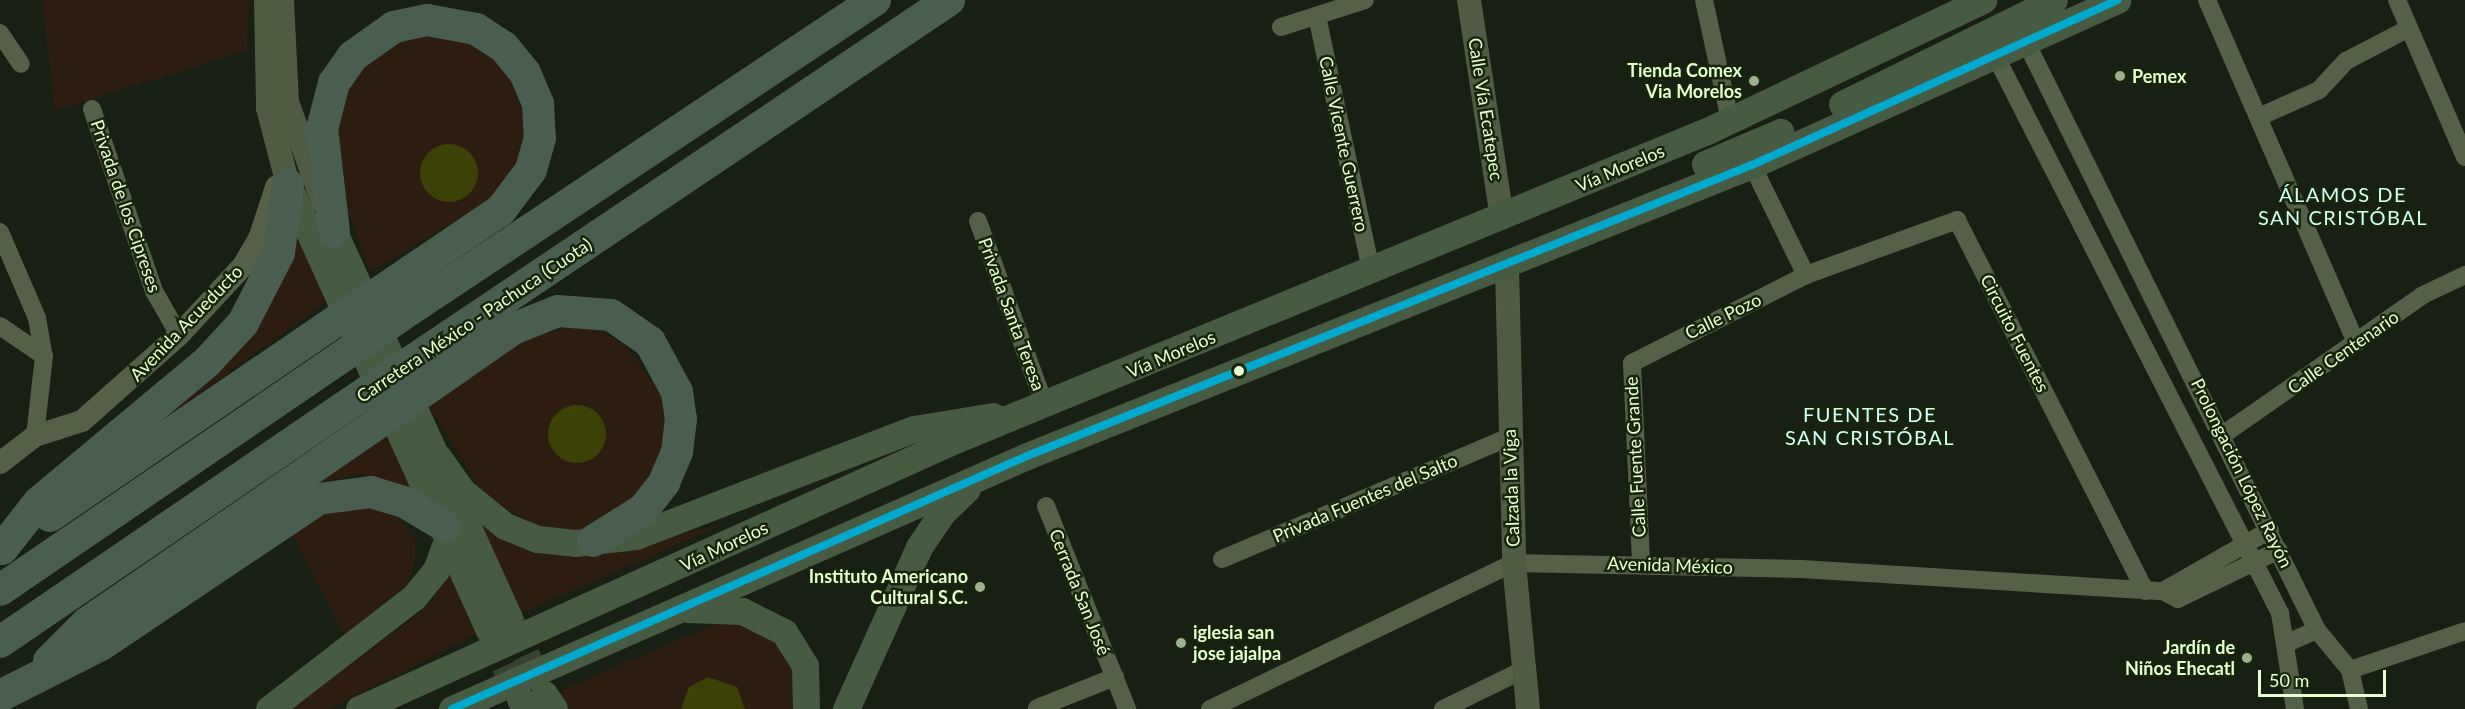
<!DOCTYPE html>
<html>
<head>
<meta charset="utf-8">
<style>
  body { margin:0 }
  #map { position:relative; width:2465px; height:709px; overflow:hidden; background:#181f13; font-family:Lato,sans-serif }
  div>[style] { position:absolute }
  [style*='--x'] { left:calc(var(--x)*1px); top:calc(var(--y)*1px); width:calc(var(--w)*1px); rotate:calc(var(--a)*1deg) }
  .green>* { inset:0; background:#2c1d10 }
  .water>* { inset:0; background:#3c4108 }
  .round { border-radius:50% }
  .primary-tunnel>* { height:27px; margin-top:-13.5px; transform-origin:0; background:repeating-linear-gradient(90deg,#374130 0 27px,transparent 0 41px) }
  .minor>* { height:18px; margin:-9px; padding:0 9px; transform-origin:9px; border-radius:9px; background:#546047 }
  .tertiary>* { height:22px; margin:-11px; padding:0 11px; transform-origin:11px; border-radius:11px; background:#546047 }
  .secondary>* { height:24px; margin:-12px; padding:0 12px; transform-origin:12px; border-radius:12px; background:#4f5b42 }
  .primary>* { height:27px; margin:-13.5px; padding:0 13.5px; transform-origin:13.5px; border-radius:13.5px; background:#475b42 }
  .motorway>* { height:32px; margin:-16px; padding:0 16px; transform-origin:16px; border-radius:16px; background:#4a5e4f }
  .motorway-bridge>* { height:32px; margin:-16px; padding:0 16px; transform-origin:16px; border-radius:16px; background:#4a5e4f }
  .bus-1>* { height:8px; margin:-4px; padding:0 4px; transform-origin:4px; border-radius:4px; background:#00a9ce }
  .dots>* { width:16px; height:16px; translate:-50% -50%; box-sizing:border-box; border:3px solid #17250d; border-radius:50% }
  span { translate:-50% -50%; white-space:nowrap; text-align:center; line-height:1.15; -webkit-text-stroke:5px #17250d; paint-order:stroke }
  .poi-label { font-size:18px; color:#e6ffd1; font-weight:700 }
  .right { translate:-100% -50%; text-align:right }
  .left { translate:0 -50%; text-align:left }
  .street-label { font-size:18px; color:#e6ffd1 }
  .neighbourhood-label { font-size:20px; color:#d3fff6; letter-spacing:1.5px }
  .scale { position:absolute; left:2258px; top:670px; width:128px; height:27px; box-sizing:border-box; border:3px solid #e6ffd1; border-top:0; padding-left:8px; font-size:18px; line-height:21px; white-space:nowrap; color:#e6ffd1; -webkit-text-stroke:4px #17250d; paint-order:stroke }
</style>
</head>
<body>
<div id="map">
  <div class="green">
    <i style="clip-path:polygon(42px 0,249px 0,247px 50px,55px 111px)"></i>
    <i style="clip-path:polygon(427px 36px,457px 37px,484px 48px,506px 68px,526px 121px,522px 153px,494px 198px,370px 272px,346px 206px,333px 116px,367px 62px,395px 43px)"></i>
    <i style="clip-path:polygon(294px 230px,328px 301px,165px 418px,258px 328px,290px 263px)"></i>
    <i style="clip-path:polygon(575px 326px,602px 331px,626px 346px,663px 397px,667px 425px,662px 457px,648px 488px,578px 535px,543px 530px,484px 495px,429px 406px,522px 340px)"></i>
    <i style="clip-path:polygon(388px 435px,415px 491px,363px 474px,314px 483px)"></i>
    <i style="clip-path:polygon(378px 507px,400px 519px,415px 539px,415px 563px,407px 585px,347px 640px,290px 530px,322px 512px)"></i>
    <i style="clip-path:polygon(475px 519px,507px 541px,543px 554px,597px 554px,724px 524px,519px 614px)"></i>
    <i style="clip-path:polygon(451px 563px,479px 633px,329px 709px,290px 709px,413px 618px,432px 601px)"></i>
    <i style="clip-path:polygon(731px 617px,772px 633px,800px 682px,797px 709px,570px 709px,558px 692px)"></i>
  </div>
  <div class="water">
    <i class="round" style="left:420px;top:144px;width:58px;height:58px"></i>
    <i class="round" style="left:548px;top:405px;width:58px;height:58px"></i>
    <i style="clip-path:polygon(708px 677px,737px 687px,745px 709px,681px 709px,689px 687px)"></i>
  </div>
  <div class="primary-tunnel">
    <i style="--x:509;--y:617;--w:84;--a:65.3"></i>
    <i style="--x:488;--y:628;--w:78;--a:65.7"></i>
  </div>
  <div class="minor">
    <i style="--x:1704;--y:0;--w:123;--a:77.8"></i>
    <i style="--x:2207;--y:0;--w:374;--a:66.5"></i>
    <i style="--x:2397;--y:0;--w:171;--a:66.6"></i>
    <i style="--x:1317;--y:16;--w:261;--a:78"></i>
    <i style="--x:1281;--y:27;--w:88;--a:-17.8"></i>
    <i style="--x:0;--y:33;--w:37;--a:56"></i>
    <i style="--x:2025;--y:40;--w:658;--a:63.67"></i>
    <i style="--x:2317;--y:630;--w:52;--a:50.5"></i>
    <i style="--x:2350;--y:670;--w:40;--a:77"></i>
    <i style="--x:1994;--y:53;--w:629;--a:62.95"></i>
    <i style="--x:2280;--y:613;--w:97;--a:81.1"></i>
    <i style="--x:92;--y:109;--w:192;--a:71.2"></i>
    <i style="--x:154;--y:291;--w:51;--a:60.4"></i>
    <i style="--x:2259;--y:117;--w:66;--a:-24.2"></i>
    <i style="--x:2319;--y:90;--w:40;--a:-47"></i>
    <i style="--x:2346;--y:61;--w:71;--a:-27.6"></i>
    <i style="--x:1752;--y:165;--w:123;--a:63.9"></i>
    <i style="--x:978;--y:221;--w:197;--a:70.1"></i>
    <i style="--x:0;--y:232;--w:94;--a:66.7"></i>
    <i style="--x:37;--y:318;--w:39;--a:80"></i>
    <i style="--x:44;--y:356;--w:81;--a:96.4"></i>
    <i style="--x:0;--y:326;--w:53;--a:34.3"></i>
    <i style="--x:2224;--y:434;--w:243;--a:-34.9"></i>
    <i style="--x:2423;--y:295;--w:47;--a:-25.5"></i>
    <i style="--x:1046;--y:506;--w:219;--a:68.2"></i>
    <i style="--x:1222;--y:559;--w:312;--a:-23"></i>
    <i style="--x:1641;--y:562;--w:199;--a:-92.6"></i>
    <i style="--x:1632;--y:363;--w:195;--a:-26.8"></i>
    <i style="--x:1806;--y:275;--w:161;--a:-20"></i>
    <i style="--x:1957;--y:220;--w:416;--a:63.1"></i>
    <i style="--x:2163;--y:591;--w:123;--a:-29.7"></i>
    <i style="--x:2285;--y:644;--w:35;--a:-24"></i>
    <i style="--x:2350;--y:670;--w:121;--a:-18.7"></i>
    <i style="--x:1037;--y:708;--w:84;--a:-21.7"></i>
    <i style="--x:1210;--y:709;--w:337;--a:-25.7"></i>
    <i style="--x:1514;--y:563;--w:287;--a:1.2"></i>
    <i style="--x:1801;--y:569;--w:363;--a:3.5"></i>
    <i style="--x:2163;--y:591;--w:17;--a:28"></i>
    <i style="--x:2178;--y:599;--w:112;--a:-25.9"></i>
    <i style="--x:1443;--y:709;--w:89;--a:-26"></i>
  </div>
  <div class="tertiary">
    <i style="--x:0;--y:463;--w:44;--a:-37.6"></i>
    <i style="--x:35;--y:436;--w:49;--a:-17.7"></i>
    <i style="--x:82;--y:421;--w:130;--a:-41.6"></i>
    <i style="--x:179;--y:335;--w:94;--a:-47.2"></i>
    <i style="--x:243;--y:266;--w:34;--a:-60"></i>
    <i style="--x:260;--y:236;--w:52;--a:-71.9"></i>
  </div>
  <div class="secondary">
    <i style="--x:266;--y:0;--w:108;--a:88.9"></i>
    <i style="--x:268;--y:108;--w:80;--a:75.4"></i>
    <i style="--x:282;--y:0;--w:102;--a:87.2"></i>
    <i style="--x:287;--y:102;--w:106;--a:70.2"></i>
    <i style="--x:1469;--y:0;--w:220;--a:81.4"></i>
    <i style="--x:1507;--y:267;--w:296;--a:88.6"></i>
    <i style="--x:1514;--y:563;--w:147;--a:84.5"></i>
  </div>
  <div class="primary">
    <i style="--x:1842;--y:104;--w:236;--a:-26.1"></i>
    <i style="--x:1705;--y:164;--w:82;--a:-23.1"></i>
    <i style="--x:288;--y:185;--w:486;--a:65.7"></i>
    <i style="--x:334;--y:232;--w:423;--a:65.6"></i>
    <i style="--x:438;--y:457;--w:42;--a:54.8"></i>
    <i style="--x:462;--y:491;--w:55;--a:39.1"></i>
    <i style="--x:505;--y:526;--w:35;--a:22"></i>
    <i style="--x:538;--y:539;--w:37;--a:6"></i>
    <i style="--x:575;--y:543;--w:61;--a:-6.5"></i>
    <i style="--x:636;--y:536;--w:298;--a:-21.1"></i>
    <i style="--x:914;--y:429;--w:80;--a:-9.3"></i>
    <i style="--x:688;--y:609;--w:54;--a:2.1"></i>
    <i style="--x:742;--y:611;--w:47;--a:26.6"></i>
    <i style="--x:784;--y:632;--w:40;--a:58"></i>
    <i style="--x:805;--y:666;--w:43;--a:88.7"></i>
    <i style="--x:544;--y:694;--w:18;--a:56"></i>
    <i style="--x:520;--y:699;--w:12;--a:59"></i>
    <i style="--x:269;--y:709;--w:183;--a:-37.7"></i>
    <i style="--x:414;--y:597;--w:35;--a:-51"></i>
    <i style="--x:436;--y:570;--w:38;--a:-70"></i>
    <i style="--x:359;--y:709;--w:646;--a:-24.3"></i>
    <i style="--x:948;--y:443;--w:821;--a:-22.35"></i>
    <i style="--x:1707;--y:131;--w:306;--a:-25.4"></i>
    <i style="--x:452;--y:709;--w:628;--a:-23.75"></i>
    <i style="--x:1027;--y:456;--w:781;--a:-21.87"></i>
    <i style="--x:1752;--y:165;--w:401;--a:-24.3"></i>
    <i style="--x:846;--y:709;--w:178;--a:-65.7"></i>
    <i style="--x:919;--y:547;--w:40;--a:-56"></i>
    <i style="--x:941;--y:514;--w:36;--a:-44"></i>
  </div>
  <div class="motorway">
    <i style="--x:334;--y:232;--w:104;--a:-96.6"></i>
    <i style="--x:322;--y:129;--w:48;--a:-75.4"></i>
    <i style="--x:334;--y:83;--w:33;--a:-55"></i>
    <i style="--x:353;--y:56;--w:50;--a:-35.3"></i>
    <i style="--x:394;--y:27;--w:34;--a:-12"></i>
    <i style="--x:427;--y:20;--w:50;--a:10.4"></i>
    <i style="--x:476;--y:29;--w:33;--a:33"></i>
    <i style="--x:504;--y:47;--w:33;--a:51"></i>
    <i style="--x:525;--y:73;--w:34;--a:67"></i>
    <i style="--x:538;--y:104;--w:34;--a:87"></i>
    <i style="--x:540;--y:138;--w:33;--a:106"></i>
    <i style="--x:531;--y:170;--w:50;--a:126.9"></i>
    <i style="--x:501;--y:210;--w:139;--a:145.9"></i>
    <i style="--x:399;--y:317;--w:572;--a:-33.66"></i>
    <i style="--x:418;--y:357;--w:640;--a:-33.91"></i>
    <i style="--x:431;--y:386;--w:100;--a:-34.8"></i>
    <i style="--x:513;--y:329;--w:48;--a:-21.8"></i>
    <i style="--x:558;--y:311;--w:53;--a:4.3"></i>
    <i style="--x:611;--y:315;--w:47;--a:34.7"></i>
    <i style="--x:650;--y:342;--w:57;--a:61.6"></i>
    <i style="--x:677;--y:392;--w:27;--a:82"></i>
    <i style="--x:681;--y:419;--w:33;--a:97"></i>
    <i style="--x:677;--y:452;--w:34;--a:113"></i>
    <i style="--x:664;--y:483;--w:33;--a:128"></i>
    <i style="--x:644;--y:509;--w:60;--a:147.9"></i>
    <i style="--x:50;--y:516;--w:346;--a:-34.3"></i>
    <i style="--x:2;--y:549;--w:60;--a:-51.8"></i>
    <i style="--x:39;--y:502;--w:217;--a:-39.8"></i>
    <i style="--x:206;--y:363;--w:54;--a:-47.2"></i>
    <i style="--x:243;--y:323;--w:79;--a:-62.8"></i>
    <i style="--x:279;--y:253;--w:69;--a:-82.5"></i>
    <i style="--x:0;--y:590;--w:424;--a:-34.3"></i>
    <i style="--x:0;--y:642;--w:445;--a:-34.3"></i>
    <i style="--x:49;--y:661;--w:54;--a:-45"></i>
    <i style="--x:87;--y:623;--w:357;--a:-34.5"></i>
    <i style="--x:0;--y:696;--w:113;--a:-26.8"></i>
    <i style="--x:101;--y:645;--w:262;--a:-33.9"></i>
    <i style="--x:318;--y:499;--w:53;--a:-7.5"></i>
    <i style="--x:371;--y:492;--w:37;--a:17"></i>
    <i style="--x:406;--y:503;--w:45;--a:30.5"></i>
  </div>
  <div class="motorway-bridge">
    <i style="--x:336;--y:321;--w:60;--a:-33.4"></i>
    <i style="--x:350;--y:351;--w:60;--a:-34.8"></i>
    <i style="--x:368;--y:391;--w:60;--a:-34.2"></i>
    <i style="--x:381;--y:421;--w:61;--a:-35"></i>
  </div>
  <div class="bus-1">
    <i style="--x:452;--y:709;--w:628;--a:-23.75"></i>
    <i style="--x:1027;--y:456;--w:781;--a:-21.87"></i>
    <i style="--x:1752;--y:165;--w:401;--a:-24.3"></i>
  </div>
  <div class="dots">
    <i style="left:2120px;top:76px;background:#9eb18e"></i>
    <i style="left:1754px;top:81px;background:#9eb18e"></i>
    <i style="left:1239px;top:371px;background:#e6ffd1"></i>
    <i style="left:980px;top:587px;background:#9eb18e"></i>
    <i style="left:1181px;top:643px;background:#9eb18e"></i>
    <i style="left:2247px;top:658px;background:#9eb18e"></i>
  </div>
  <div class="poi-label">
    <span class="right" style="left:1742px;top:81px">Tienda Comex<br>Via Morelos</span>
    <span class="left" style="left:2132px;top:76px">Pemex</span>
    <span class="right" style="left:968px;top:587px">Instituto Americano<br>Cultural S.C.</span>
    <span class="left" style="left:1193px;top:643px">iglesia san<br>jose jajalpa</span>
    <span class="right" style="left:2235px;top:658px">Jardín de<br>Niños Ehecatl</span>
  </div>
  <div class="street-label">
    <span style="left:1486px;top:109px;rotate:81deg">Calle Vía Ecatepec</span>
    <span style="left:1344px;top:144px;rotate:78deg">Calle Vicente Guerrero</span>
    <span style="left:1620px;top:168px;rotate:-23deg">Vía Morelos</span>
    <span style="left:126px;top:206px;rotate:71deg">Privada de los Cipreses</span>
    <span style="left:1012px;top:314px;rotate:70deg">Privada Santa Teresa</span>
    <span style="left:1723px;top:316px;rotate:-26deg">Calle Pozo</span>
    <span style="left:474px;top:320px;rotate:-34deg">Carretera México - Pachuca (Cuota)</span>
    <span style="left:186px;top:323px;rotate:-46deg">Avenida Acueducto</span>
    <span style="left:2015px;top:333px;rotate:63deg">Circuito Fuentes</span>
    <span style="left:2343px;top:352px;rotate:-35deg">Calle Centenario</span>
    <span style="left:1171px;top:354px;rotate:-23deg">Vía Morelos</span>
    <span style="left:1635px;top:457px;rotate:-93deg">Calle Fuente Grande</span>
    <span style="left:2242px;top:473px;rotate:64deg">Prolongación López Rayón</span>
    <span style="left:1511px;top:488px;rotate:-92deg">Calzada la Viga</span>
    <span style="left:1365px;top:498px;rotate:-23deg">Privada Fuentes del Salto</span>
    <span style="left:724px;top:546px;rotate:-25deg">Vía Morelos</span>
    <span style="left:1670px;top:565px;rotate:2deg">Avenida México</span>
    <span style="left:1080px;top:592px;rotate:68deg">Cerrada San José</span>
  </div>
  <div class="neighbourhood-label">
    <span style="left:2343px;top:206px">ÁLAMOS DE<br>SAN CRISTÓBAL</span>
    <span style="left:1870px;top:426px">FUENTES DE<br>SAN CRISTÓBAL</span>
  </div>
  <div class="scale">50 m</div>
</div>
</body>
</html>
